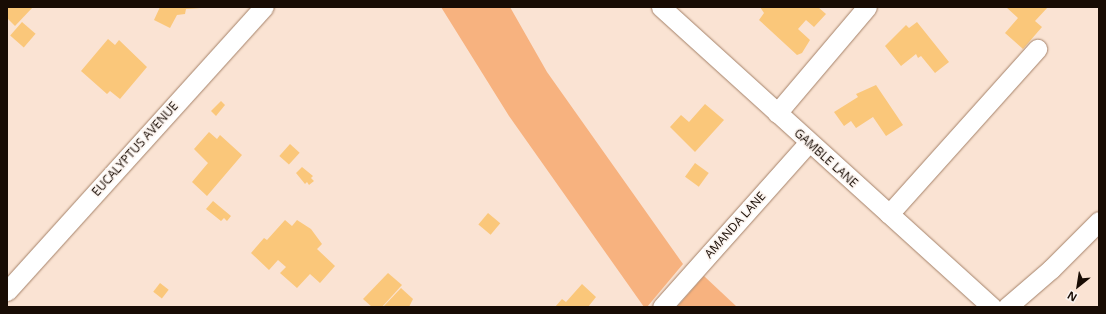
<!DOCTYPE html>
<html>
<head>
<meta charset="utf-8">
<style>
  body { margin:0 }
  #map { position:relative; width:1106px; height:314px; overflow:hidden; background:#fae3d3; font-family:"Open Sans",sans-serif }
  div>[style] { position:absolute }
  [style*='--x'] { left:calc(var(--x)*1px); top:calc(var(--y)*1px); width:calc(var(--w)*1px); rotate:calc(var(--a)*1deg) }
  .green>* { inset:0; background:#f7b27f }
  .building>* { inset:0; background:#fac77a; transform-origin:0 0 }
  .roads { filter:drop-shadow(0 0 1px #a48168) drop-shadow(0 0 1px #a48168) }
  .minor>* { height:19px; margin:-9.5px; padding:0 9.5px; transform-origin:9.5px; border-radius:9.5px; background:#fff }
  span { translate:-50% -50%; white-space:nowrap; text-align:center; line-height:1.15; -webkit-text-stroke:3px #fbf3ee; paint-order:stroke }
  .street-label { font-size:12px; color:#180c04 }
  .frame { position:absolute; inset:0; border:8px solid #180c04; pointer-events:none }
  .north { position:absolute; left:1058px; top:266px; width:40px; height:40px; -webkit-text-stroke:3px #fbf3ee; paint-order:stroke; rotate:210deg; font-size:11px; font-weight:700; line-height:16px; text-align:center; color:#180c04 }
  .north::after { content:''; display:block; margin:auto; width:14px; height:18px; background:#180c04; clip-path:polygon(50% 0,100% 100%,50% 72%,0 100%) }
</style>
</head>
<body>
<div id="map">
  <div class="green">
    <i style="clip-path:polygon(441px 7px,510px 7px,547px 72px,683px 264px,647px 307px,644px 307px,509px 116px)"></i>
    <i style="clip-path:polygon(704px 276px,737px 307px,677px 307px)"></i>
  </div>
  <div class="building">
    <i style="clip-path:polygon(7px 7px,33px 7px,15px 26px,7px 18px)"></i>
    <i style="clip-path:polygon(160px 7px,201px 7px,201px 8px,186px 9px,185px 14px,177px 15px,170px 28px,154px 20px)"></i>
    <i style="clip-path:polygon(760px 7px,818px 7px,826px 14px,814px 27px,806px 20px,798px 29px,810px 40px,802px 53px,797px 55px,759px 20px,764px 13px)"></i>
    <i style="clip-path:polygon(1006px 7px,1048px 7px,1035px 21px,1042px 27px,1023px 49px,1005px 33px,1018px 18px)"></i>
    <i style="left:22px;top:22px;width:18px;height:18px;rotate:41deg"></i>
    <i style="clip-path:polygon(917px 22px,949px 62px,935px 73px,921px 56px,918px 58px,916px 54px,901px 66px,885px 46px,906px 25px,909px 28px)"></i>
    <i style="clip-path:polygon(108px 39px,115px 45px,119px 40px,147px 67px,120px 99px,110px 91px,107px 94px,81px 71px)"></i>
    <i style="clip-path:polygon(876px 85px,903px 125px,886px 136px,873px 117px,856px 128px,851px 121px,844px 126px,834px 112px,858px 97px,856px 94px)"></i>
    <i style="clip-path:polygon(221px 101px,225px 105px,216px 116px,211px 111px)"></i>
    <i style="clip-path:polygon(705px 104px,724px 120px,695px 152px,670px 127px,681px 115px,689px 122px)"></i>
    <i style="clip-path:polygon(209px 132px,217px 139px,220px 135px,242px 155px,207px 196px,192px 182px,208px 163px,194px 149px)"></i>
    <i style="left:290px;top:144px;width:13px;height:16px;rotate:42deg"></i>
    <i style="left:695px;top:163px;width:17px;height:17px;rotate:36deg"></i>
    <i style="clip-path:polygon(302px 167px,313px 176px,311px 178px,314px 181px,309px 185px,307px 182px,305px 184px,296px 173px)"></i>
    <i style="clip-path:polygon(213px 201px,231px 216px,227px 221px,224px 218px,221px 221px,206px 209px)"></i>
    <i style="left:488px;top:213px;width:16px;height:15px;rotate:40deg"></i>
    <i style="clip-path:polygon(285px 220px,292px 226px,297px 220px,311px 229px,322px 244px,317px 249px,335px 266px,320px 283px,310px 274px,297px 288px,280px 273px,286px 267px,278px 260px,269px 270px,251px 253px,264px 238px,267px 240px)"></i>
    <i style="clip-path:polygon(388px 273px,402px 285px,382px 307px,372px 307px,363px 299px)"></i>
    <i style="left:160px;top:283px;width:11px;height:11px;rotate:38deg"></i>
    <i style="clip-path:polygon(582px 284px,596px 297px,588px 307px,555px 307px,562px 299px,566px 302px)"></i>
    <i style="clip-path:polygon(401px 288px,413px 299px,409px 307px,383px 307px)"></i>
  </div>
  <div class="roads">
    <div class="minor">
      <i style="--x:661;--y:7;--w:447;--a:42.2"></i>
      <i style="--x:777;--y:113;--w:139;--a:-49.7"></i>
      <i style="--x:889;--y:214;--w:222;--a:-48.1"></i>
      <i style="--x:7;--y:291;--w:383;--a:-47.9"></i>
      <i style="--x:662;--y:307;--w:220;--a:-48.3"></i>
      <i style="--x:1007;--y:307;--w:58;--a:-40.8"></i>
      <i style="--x:1051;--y:269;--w:68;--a:-45"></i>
    </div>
  </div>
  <div class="street-label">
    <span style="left:135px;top:149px;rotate:-48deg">EUCALYPTUS AVENUE</span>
    <span style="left:826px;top:158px;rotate:42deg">GAMBLE LANE</span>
    <span style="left:735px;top:225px;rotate:-48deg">AMANDA LANE</span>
  </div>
  <div class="frame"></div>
  <div class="north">N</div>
</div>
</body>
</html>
